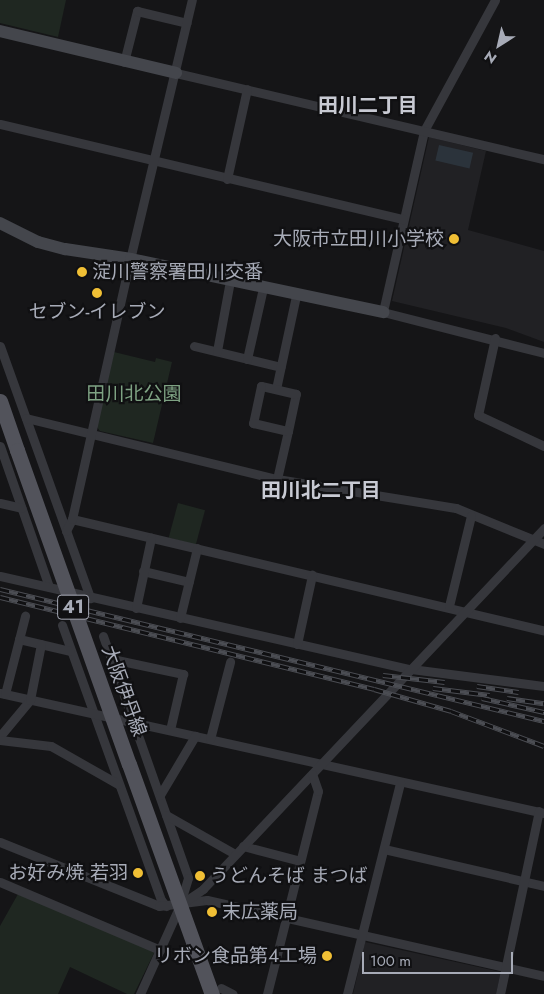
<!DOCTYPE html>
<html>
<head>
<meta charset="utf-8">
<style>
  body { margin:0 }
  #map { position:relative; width:544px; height:994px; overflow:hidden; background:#151517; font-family:Jost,"Noto Sans JP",sans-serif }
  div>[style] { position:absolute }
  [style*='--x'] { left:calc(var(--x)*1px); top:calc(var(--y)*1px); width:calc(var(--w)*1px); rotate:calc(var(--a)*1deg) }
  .built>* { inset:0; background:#212124 }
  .green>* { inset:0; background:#1f2721; transform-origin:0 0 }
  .water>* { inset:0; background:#2b333b; transform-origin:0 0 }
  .street>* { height:9px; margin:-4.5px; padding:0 4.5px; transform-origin:4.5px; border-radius:4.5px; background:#36373c }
  .secondary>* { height:12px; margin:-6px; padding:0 6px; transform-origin:6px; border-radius:6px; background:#44464c }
  .primary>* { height:15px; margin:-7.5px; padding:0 7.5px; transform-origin:7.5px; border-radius:7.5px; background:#52535b }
  .rail>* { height:5px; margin-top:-2.5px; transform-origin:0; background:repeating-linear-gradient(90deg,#101012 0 9px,#4b4d53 0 18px); box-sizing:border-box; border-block:1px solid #4b4d53 }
  .primary-bridge>* { height:15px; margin:-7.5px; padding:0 7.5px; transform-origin:7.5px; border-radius:7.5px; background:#52535b }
  .dots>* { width:14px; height:14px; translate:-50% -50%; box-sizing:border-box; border:2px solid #101012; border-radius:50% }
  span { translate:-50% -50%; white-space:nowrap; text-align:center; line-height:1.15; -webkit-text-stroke:4.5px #101012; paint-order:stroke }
  .shield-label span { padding:1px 4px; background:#101012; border:1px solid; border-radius:4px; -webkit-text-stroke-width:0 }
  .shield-label { font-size:18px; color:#a7abb7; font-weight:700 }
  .poi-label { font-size:19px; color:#a7abb7 }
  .right { translate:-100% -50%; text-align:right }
  .left { translate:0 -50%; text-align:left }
  .park-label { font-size:19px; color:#7ea283 }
  .street-label { font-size:19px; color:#a7abb7 }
  .neighbourhood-label { font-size:20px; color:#c8cad3; font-weight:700 }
  .north { position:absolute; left:474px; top:20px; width:50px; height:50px; -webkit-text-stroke:4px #101012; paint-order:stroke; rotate:215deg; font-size:14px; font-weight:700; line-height:20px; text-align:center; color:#a7abb7 }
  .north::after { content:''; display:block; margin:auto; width:18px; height:22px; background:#a7abb7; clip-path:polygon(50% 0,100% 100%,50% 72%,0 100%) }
  .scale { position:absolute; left:362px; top:952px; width:151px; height:22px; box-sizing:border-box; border:2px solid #a7abb7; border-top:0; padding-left:6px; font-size:15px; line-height:18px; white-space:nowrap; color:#a7abb7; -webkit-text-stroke:4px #101012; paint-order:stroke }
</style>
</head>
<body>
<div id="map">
  <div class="built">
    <i style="clip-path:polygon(429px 137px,486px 151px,468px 230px,544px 251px,544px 342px,506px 328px,392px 301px)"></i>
    <i style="clip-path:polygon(365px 942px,501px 972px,496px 994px,353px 994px)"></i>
  </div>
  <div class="green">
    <i style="clip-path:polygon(0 0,66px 0,58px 37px,0 23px)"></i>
    <i style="clip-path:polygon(114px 352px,155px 362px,156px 358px,172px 362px,153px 443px,100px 431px,96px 426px)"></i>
    <i style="left:178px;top:503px;width:28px;height:36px;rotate:15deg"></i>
    <i style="clip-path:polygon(18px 894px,155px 951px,134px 994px,127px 994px,70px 967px,58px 994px,0 994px,0 926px)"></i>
  </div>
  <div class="water">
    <i style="left:439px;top:145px;width:35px;height:16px;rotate:13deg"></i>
  </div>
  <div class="street">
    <i style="--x:495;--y:0;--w:149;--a:118.5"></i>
    <i style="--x:424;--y:131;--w:186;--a:102.8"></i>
    <i style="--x:383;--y:312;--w:166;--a:14.3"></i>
    <i style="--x:124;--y:62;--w:53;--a:-75.7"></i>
    <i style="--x:137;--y:11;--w:51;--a:13.5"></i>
    <i style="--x:176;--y:73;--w:378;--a:13.2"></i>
    <i style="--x:0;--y:124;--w:414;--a:13.3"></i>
    <i style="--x:227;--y:179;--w:92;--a:-77.5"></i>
    <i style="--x:495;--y:338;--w:79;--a:102.4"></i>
    <i style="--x:478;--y:415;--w:73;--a:25.2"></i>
    <i style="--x:0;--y:346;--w:268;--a:70.3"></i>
    <i style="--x:194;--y:346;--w:89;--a:13.6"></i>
    <i style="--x:217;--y:351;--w:71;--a:-79.5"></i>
    <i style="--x:247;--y:359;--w:73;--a:-77.3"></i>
    <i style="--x:276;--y:389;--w:95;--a:-77.9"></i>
    <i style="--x:26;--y:418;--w:258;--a:13.7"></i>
    <i style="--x:277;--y:479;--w:181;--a:9.2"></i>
    <i style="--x:456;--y:508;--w:95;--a:22.2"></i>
    <i style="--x:0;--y:446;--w:149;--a:70.8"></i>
    <i style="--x:277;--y:479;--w:49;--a:-77.1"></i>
    <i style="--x:288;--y:431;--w:38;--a:-78"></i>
    <i style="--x:296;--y:394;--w:36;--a:-167"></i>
    <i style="--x:261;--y:386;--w:38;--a:102"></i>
    <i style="--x:253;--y:423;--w:36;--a:13"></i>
    <i style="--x:0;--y:503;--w:22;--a:13"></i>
    <i style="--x:72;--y:519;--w:485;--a:13.3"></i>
    <i style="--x:66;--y:531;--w:13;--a:-63"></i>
    <i style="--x:72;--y:519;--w:253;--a:-77.4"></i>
    <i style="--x:127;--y:272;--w:280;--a:-76.6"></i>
    <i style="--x:143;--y:571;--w:47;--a:13.4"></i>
    <i style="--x:0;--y:576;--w:421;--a:12.8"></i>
    <i style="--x:411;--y:669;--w:134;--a:7.3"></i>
    <i style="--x:449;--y:606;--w:93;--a:-76.3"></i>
    <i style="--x:136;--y:608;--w:72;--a:-77.9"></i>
    <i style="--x:180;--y:618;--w:72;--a:-76.3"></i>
    <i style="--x:62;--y:625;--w:292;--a:70.2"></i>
    <i style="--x:161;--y:900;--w:8;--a:50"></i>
    <i style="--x:103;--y:636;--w:256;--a:70.6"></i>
    <i style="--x:188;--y:878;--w:28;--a:107"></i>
    <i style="--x:180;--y:905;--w:98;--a:114.2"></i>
    <i style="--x:19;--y:639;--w:52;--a:13.2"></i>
    <i style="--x:297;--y:644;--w:71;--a:-77.7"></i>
    <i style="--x:112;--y:659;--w:73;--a:11.9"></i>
    <i style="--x:183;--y:674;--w:57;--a:103.1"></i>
    <i style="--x:0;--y:693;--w:557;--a:12.44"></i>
    <i style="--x:5;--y:694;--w:81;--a:-75.6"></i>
    <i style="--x:0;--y:736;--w:47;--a:-50.2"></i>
    <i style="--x:30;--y:700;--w:57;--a:-78.9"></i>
    <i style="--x:210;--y:739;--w:80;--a:-75.4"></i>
    <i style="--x:0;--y:740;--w:51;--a:6.7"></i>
    <i style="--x:51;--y:746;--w:77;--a:29.6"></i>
    <i style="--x:160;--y:795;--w:69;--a:-59.3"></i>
    <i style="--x:166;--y:815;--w:79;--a:29.5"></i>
    <i style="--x:0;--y:842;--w:171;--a:21.9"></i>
    <i style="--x:159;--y:906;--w:48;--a:-7.1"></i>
    <i style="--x:207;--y:900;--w:345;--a:12.7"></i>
    <i style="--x:243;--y:846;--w:59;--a:14.7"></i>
    <i style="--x:384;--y:849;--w:164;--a:13"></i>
    <i style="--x:0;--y:882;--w:174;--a:23"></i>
    <i style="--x:184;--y:902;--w:23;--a:-34"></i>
    <i style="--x:203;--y:889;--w:497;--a:-46.6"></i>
    <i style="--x:221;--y:988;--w:13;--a:27"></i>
    <i style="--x:267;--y:994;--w:209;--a:-75.9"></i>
    <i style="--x:318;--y:791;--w:18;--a:-109"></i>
    <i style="--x:347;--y:994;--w:218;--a:-75.9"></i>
    <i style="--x:500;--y:994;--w:187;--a:-78"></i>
  </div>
  <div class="secondary">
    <i style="--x:0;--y:31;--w:181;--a:13.4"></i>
    <i style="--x:0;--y:223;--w:42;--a:26.6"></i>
    <i style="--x:38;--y:242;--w:28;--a:15"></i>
    <i style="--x:65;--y:249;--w:67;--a:8.6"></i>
    <i style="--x:131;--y:259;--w:258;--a:11.9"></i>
  </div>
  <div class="primary">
    <i style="--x:0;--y:401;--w:52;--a:70.9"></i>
    <i style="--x:129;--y:764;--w:245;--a:70.2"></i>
  </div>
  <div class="rail">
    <i style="--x:0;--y:589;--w:560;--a:13.64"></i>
    <i style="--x:0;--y:597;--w:385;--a:13.8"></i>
    <i style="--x:374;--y:689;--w:80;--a:15.9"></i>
    <i style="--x:451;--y:711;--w:99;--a:20.6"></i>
    <i style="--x:383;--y:675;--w:62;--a:6.4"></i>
    <i style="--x:477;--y:686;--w:42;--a:8.1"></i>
    <i style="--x:433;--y:688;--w:57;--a:7"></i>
    <i style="--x:482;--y:698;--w:64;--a:12.7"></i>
    <i style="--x:507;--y:698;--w:37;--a:8"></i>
  </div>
  <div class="primary-bridge">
    <i style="--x:17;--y:450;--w:333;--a:70.4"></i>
  </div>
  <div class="dots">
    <i style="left:454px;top:239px;background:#f0bf35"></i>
    <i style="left:82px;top:272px;background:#f0bf35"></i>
    <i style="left:97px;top:293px;background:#f0bf35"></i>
    <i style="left:138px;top:873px;background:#f0bf35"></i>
    <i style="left:200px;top:876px;background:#f0bf35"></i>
    <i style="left:212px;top:912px;background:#f0bf35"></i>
    <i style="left:327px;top:956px;background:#f0bf35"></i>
  </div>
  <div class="shield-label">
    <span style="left:73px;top:607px">41</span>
  </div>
  <div class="poi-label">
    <span class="right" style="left:444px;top:239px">大阪市立田川小学校</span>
    <span class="left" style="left:92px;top:272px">淀川警察署田川交番</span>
    <span style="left:97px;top:312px">セブン-イレブン</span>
    <span class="right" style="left:128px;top:873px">お好み焼 若羽</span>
    <span class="left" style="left:210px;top:876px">うどんそば まつば</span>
    <span class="left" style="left:222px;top:912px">末広薬局</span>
    <span class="right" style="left:317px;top:956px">リボン食品第４工場</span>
  </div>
  <div class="park-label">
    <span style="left:134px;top:394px">田川北公園</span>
  </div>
  <div class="street-label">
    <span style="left:124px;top:691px;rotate:70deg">大阪伊丹線</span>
  </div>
  <div class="neighbourhood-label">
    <span style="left:368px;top:105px">田川二丁目</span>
    <span style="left:321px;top:490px">田川北二丁目</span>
  </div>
  <div class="north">N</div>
  <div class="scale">100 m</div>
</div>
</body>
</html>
